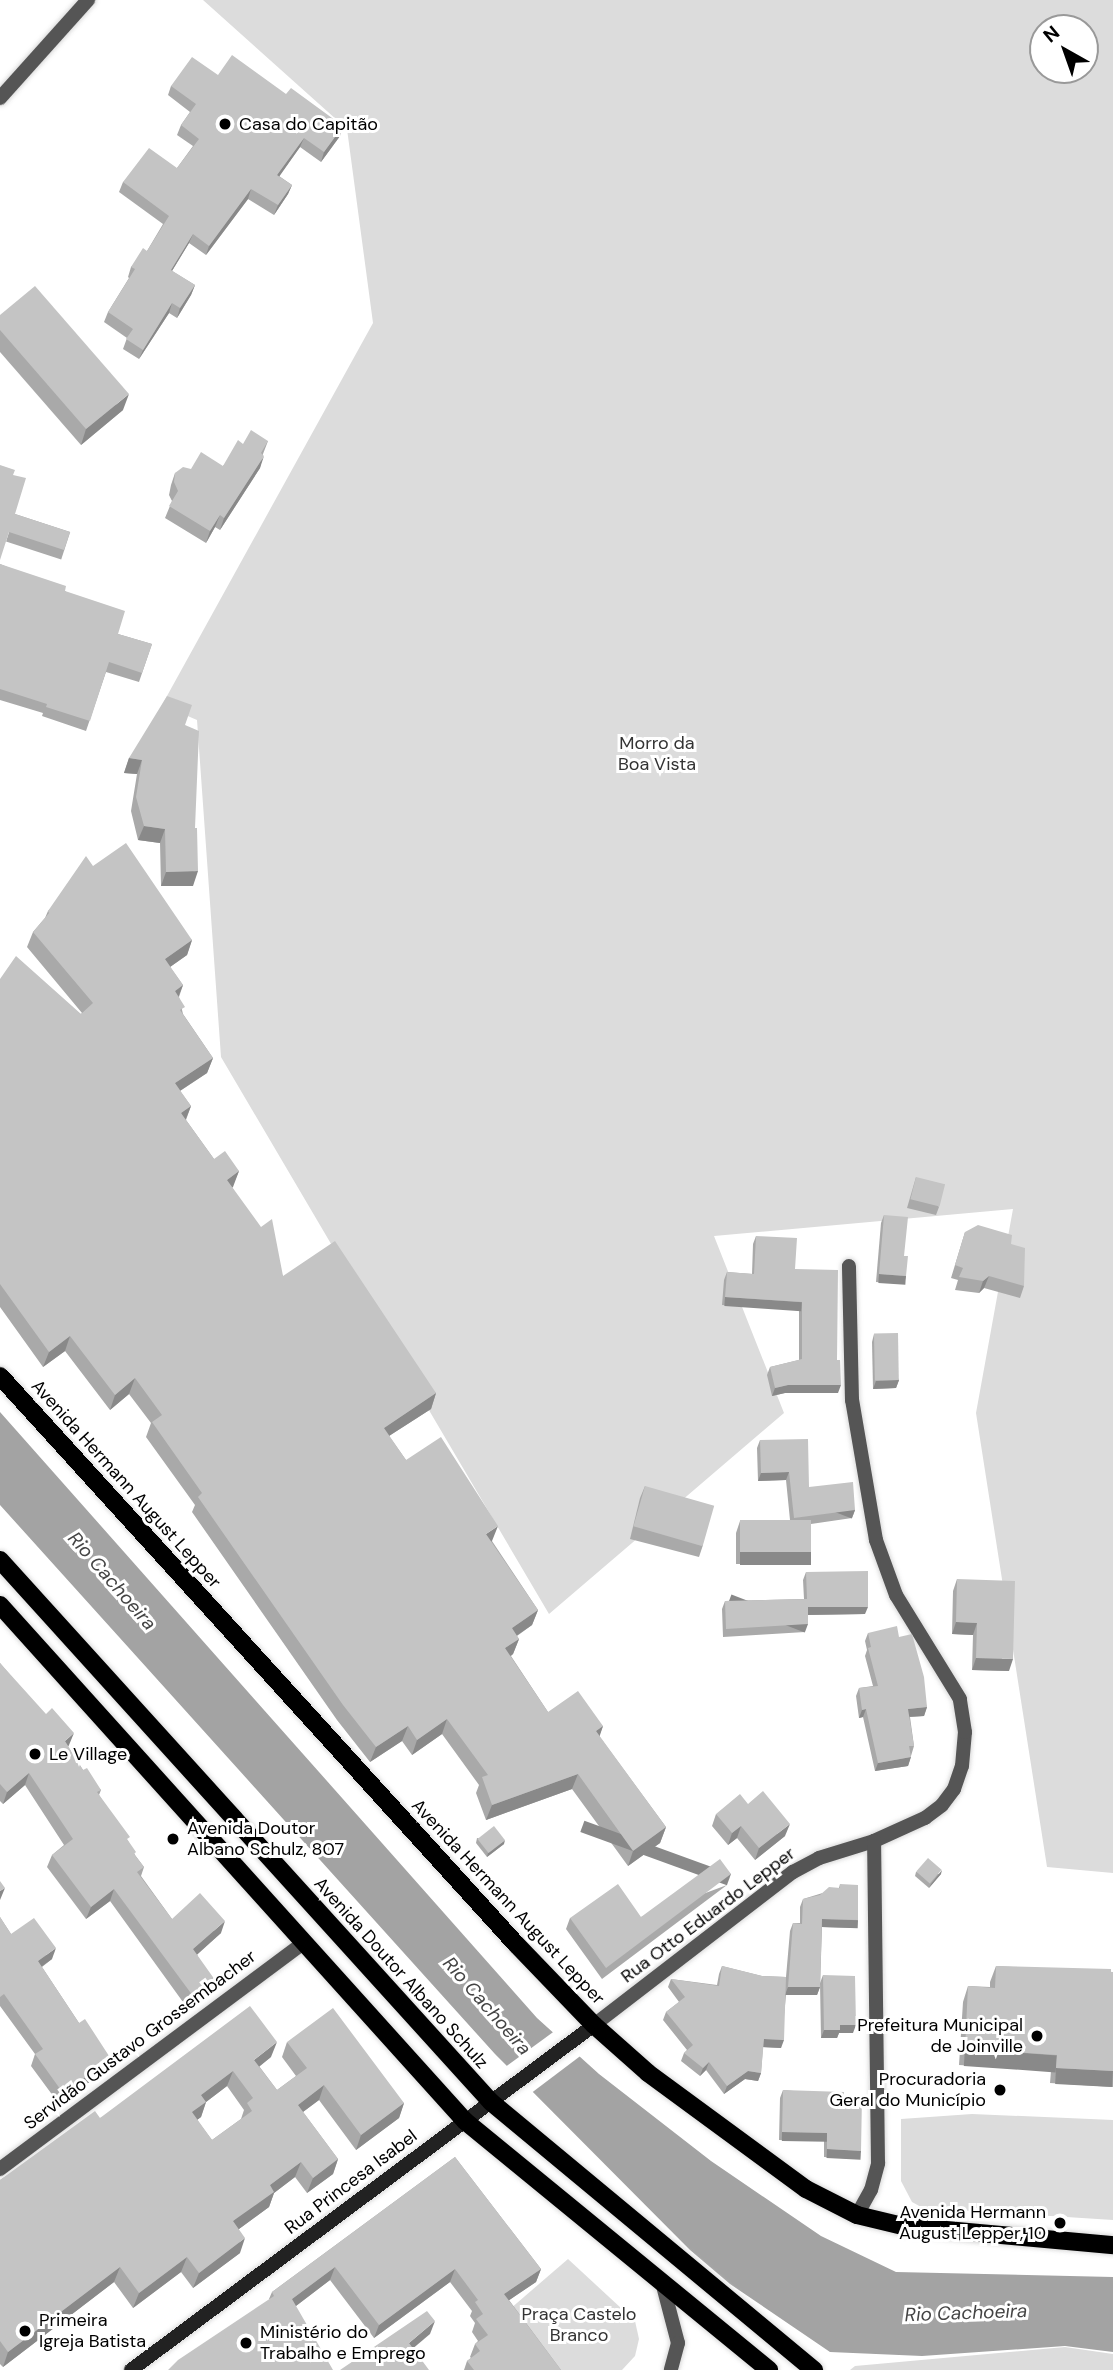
<!DOCTYPE html>
<html>
<head>
<meta charset="utf-8">
<style>
  body { margin:0 }
  #map { position:relative; width:1113px; height:2370px; overflow:hidden; background:#fff; font-family:"DM Sans",sans-serif }
  div>[style] { position:absolute }
  [style*='--x'] { left:calc(var(--x)*1px); top:calc(var(--y)*1px); width:calc(var(--w)*1px); rotate:calc(var(--a)*1deg) }
  .green>* { inset:0; background:#dcdcdc }
  .water>* { inset:0; background:#a3a3a3 }
  .pier>* { inset:0; background:#fff }
  .roads { filter:drop-shadow(0 0 2px #dbdbdb) drop-shadow(0 0 2px #dbdbdb) }
  .minor>* { height:14px; margin:-7px; padding:0 7px; transform-origin:7px; border-radius:7px; background:#555 }
  .secondary>* { height:14px; margin:-7px; padding:0 7px; transform-origin:7px; border-radius:7px; background:#222 }
  .primary>* { height:18px; margin:-9px; padding:0 9px; transform-origin:9px; border-radius:9px; background:#000 }
  .wall>* { inset:0; background:#a9a9a9; transform-origin:0 0 }
  .shaded-wall>* { inset:0; background:#898989; transform-origin:0 0 }
  .building>* { inset:0; background:#c4c4c4; transform-origin:0 0 }
  .dots>* { width:19px; height:19px; translate:-50% -50%; box-sizing:border-box; border:4px solid #fff; border-radius:50% }
  span { translate:-50% -50%; white-space:nowrap; text-align:center; line-height:1.15; -webkit-text-stroke:6px #fff; paint-order:stroke }
  .poi-label { font-size:18px; color:#000 }
  .left { translate:0 -50%; text-align:left }
  .right { translate:-100% -50%; text-align:right }
  .park-label { font-size:18px; color:#333 }
  .street-label { font-size:18px; color:#000 }
  .water-label { font-size:19px; color:#444; font-style:italic }
  .north { position:absolute; left:1029px; top:14px; width:70px; height:70px; box-sizing:border-box; background:#fff; border:2px solid #999; border-radius:50%; rotate:320deg; font-size:19px; font-weight:700; line-height:28px; text-align:center; color:#000 }
  .north::after { content:''; display:block; margin:auto; width:24px; height:32px; background:#000; clip-path:polygon(50% 0,100% 100%,50% 72%,0 100%) }
</style>
</head>
<body>
<div id="map">
  <div class="green">
    <i style="clip-path:polygon(evenodd,203px 0,1113px 0,1113px 1873px,1047px 1867px,976px 1413px,1013px 1209px,714px 1236px,784px 1413px,549px 1614px,221px 1057px,197px 720px,162px 705px,373px 323px,347px 129px,203px 0,1043px 28px,1085px 28px,1085px 70px,1043px 70px,1043px 28px)"></i>
    <i style="clip-path:polygon(972px 2114px,1113px 2120px,1113px 2220px,923px 2208px,912px 2202px,901px 2181px,901px 2119px)"></i>
    <i style="clip-path:polygon(568px 2259px,635px 2321px,639px 2339px,635px 2356px,622px 2370px,559px 2370px,510px 2309px)"></i>
    <i style="clip-path:polygon(1065px 2347px,1113px 2354px,1113px 2370px,850px 2370px,855px 2366px)"></i>
  </div>
  <div class="water">
    <i style="clip-path:polygon(0 1412px,537px 2018px,599px 2074px,711px 2161px,821px 2236px,896px 2272px,1113px 2277px,1113px 2352px,1065px 2346px,922px 2356px,830px 2352px,730px 2284px,690px 2250px,495px 2054px,0 1505px)"></i>
  </div>
  <div class="pier">
    <i style="clip-path:polygon(556px 2030px,583px 2054px,530px 2094px,504px 2068px)"></i>
  </div>
  <div class="roads">
    <div class="minor">
      <i style="--x:0;--y:98;--w:132;--a:-48.1"></i>
      <i style="--x:594;--y:2025;--w:251;--a:-37.6"></i>
      <i style="--x:793;--y:1872;--w:30;--a:-28"></i>
      <i style="--x:819;--y:1858;--w:58;--a:-17.2"></i>
      <i style="--x:874;--y:1841;--w:56;--a:-24.3"></i>
      <i style="--x:925;--y:1818;--w:21;--a:-37"></i>
      <i style="--x:942;--y:1805;--w:20;--a:-53"></i>
      <i style="--x:954;--y:1789;--w:24;--a:-71"></i>
      <i style="--x:962;--y:1766;--w:34;--a:-85"></i>
      <i style="--x:965;--y:1732;--w:33;--a:-99"></i>
      <i style="--x:960;--y:1699;--w:122;--a:-121.6"></i>
      <i style="--x:896;--y:1595;--w:59;--a:-110"></i>
      <i style="--x:876;--y:1540;--w:142;--a:-99.7"></i>
      <i style="--x:852;--y:1400;--w:134;--a:-91.3"></i>
      <i style="--x:0;--y:2169;--w:379;--a:-36.7"></i>
      <i style="--x:857;--y:2215;--w:29;--a:-61"></i>
      <i style="--x:871;--y:2190;--w:28;--a:-75"></i>
      <i style="--x:878;--y:2163;--w:322;--a:-90.7"></i>
      <i style="--x:662;--y:2282;--w:63;--a:75.3"></i>
      <i style="--x:678;--y:2343;--w:28;--a:105"></i>
    </div>
    <div class="secondary">
      <i style="--x:131;--y:2370;--w:577;--a:-36.69"></i>
    </div>
    <div class="primary">
      <i style="--x:0;--y:1376;--w:767;--a:47.75"></i>
      <i style="--x:516;--y:1944;--w:112;--a:46.1"></i>
      <i style="--x:594;--y:2025;--w:72;--a:41.6"></i>
      <i style="--x:648;--y:2073;--w:196;--a:36.3"></i>
      <i style="--x:806;--y:2189;--w:57;--a:27"></i>
      <i style="--x:857;--y:2215;--w:47;--a:13.4"></i>
      <i style="--x:903;--y:2226;--w:211;--a:5.2"></i>
      <i style="--x:0;--y:1560;--w:731;--a:47.83"></i>
      <i style="--x:491;--y:2102;--w:420;--a:39.7"></i>
      <i style="--x:0;--y:1605;--w:695;--a:47.98"></i>
      <i style="--x:465;--y:2121;--w:393;--a:39.3"></i>
    </div>
  </div>
  <div class="wall">
    <i style="clip-path:polygon(218px 75px,340px 136px,321px 162px,300px 147px,279px 176px,292px 185px,288px 194px,274px 215px,248px 199px,206px 255px,189px 243px,172px 271px,195px 285px,191px 295px,177px 318px,169px 313px,139px 359px,123px 349px,127px 338px,104px 322px,108px 312px,129px 278px,128px 277px,131px 267px,147px 251px,163px 224px,119px 192px,123px 182px,177px 168px,193px 146px,177px 135px,181px 125px,190px 112px,168px 95px,171px 86px)"></i>
    <i style="clip-path:polygon(0 315px,123px 410px,81px 445px,0 352px)"></i>
    <i style="clip-path:polygon(268px 441px,263px 454px,260px 468px,220px 530px,215px 527px,206px 543px,165px 518px,172px 501px,169px 495px,171px 485px,175px 473px,191px 469px,223px 466px,243px 444px)"></i>
    <i style="left:15px;top:514px;width:58px;height:29px;rotate:18deg"></i>
    <i style="clip-path:polygon(0 564px,65px 591px,118px 634px,152px 644px,139px 682px,106px 672px,86px 731px,42px 716px,43px 713px,0 700px)"></i>
    <i style="clip-path:polygon(185px 725px,195px 828px,193px 886px,161px 886px,160px 843px,138px 840px,131px 811px,137px 774px,124px 773px,129px 758px)"></i>
    <i style="clip-path:polygon(93px 866px,192px 940px,187px 955px,170px 967px,183px 985px,179px 997px,183px 1014px,213px 1058px,207px 1073px,180px 1091px,191px 1106px,186px 1120px,214px 1159px,239px 1171px,232px 1187px,283px 1276px,436px 1393px,431px 1409px,389px 1436px,406px 1460px,492px 1541px,538px 1610px,532px 1625px,517px 1636px,519px 1639px,513px 1654px,511px 1656px,548px 1712px,603px 1726px,599px 1736px,666px 1827px,660px 1843px,628px 1866px,572px 1789px,486px 1820px,476px 1793px,479px 1785px,442px 1734px,412px 1755px,402px 1741px,370px 1762px,337px 1720px,192px 1512px,195px 1505px,146px 1437px,151px 1423px,129px 1394px,110px 1410px,65px 1351px,43px 1367px,0 1307px,0 979px,81px 1014px,82px 1013px,27px 947px,33px 932px,45px 918px,48px 911px)"></i>
    <i style="clip-path:polygon(916px 1177px,939px 1207px,936px 1215px,907px 1208px)"></i>
    <i style="clip-path:polygon(884px 1215px,904px 1256px,906px 1276px,904px 1284px,876px 1282px,881px 1223px)"></i>
    <i style="clip-path:polygon(965px 1232px,1011px 1244px,1024px 1286px,1020px 1298px,984px 1288px,979px 1293px,955px 1290px,958px 1280px,951px 1278px)"></i>
    <i style="clip-path:polygon(756px 1236px,795px 1269px,837px 1360px,838px 1393px,785px 1393px,772px 1396px,767px 1375px,770px 1367px,799px 1360px,799px 1310px,722px 1305px,724px 1280px,727px 1272px,752px 1274px,753px 1244px)"></i>
    <i style="clip-path:polygon(874px 1334px,899px 1380px,896px 1388px,873px 1389px,872px 1342px)"></i>
    <i style="clip-path:polygon(760px 1440px,809px 1487px,855px 1510px,852px 1518px,811px 1524px,811px 1552px,806px 1564px,736px 1564px,736px 1533px,740px 1521px,790px 1520px,786px 1480px,758px 1481px,757px 1448px)"></i>
    <i style="clip-path:polygon(645px 1486px,703px 1545px,699px 1557px,630px 1539px,640px 1498px)"></i>
    <i style="clip-path:polygon(806px 1572px,865px 1614px,808px 1615px,805px 1632px,723px 1637px,722px 1609px,725px 1601px,804px 1599px,803px 1580px)"></i>
    <i style="clip-path:polygon(957px 1579px,1009px 1671px,972px 1670px,973px 1635px,952px 1634px,953px 1591px)"></i>
    <i style="clip-path:polygon(868px 1633px,899px 1637px,927px 1707px,924px 1716px,910px 1717px,914px 1746px,908px 1766px,875px 1771px,863px 1717px,859px 1718px,856px 1696px,859px 1688px,873px 1686px,865px 1656px,867px 1650px,865px 1641px)"></i>
    <i style="clip-path:polygon(0 1663px,69px 1745px,68px 1747px,83px 1770px,101px 1790px,99px 1795px,128px 1841px,135px 1855px,144px 1867px,141px 1876px,172px 1919px,221px 1933px,197px 1954px,211px 1992px,188px 2009px,110px 1901px,86px 1919px,47px 1867px,52px 1855px,64px 1845px,25px 1785px,3px 1804px,0 1801px)"></i>
    <i style="clip-path:polygon(716px 1814px,785px 1836px,755px 1860px,737px 1838px,728px 1845px,712px 1826px)"></i>
    <i style="clip-path:polygon(477px 1838px,504px 1844px,487px 1857px,476px 1843px)"></i>
    <i style="clip-path:polygon(916px 1872px,941px 1874px,929px 1888px,915px 1876px)"></i>
    <i style="clip-path:polygon(840px 1884px,858px 1920px,855px 1928px,822px 1927px,820px 1987px,817px 1995px,786px 1995px,781px 2048px,763px 2047px,761px 2073px,758px 2081px,745px 2079px,724px 2094px,706px 2070px,700px 2076px,681px 2061px,684px 2053px,687px 2050px,663px 2020px,666px 2012px,679px 2002px,668px 1987px,671px 1979px,717px 1985px,719px 1974px,722px 1966px,762px 1976px,786px 1977px,790px 1931px,793px 1923px,800px 1923px,800px 1907px,803px 1899px,839px 1888px)"></i>
    <i style="clip-path:polygon(727px 1885px,602px 1979px,566px 1929px,570px 1918px,641px 1917px)"></i>
    <i style="clip-path:polygon(0 1917px,11px 1934px,52px 1959px,42px 1967px,79px 2023px,111px 2059px,106px 2070px,59px 2104px,31px 2066px,35px 2054px,0 2006px)"></i>
    <i style="clip-path:polygon(996px 1966px,1113px 1972px,1113px 2087px,1050px 2083px,1051px 2071px,959px 2065px,963px 2002px,968px 1986px,990px 1987px,990px 1982px)"></i>
    <i style="clip-path:polygon(823px 1975px,853px 2033px,839px 2033px,837px 2038px,821px 2038px,820px 1983px)"></i>
    <i style="clip-path:polygon(evenodd,287px 2042px,404px 2103px,399px 2118px,356px 2150px,319px 2100px,303px 2112px,338px 2159px,333px 2174px,307px 2193px,295px 2177px,274px 2193px,269px 2207px,239px 2229px,240px 2253px,193px 2288px,181px 2272px,133px 2308px,114px 2282px,3px 2367px,0 2364px,0 2180px,100px 2118px,271px 2057px,259px 2066px,277px 2090px,296px 2076px,282px 2057px,287px 2042px,227px 2086px,244px 2110px,241px 2119px,212px 2140px,197px 2120px,201px 2117px,206px 2102px,227px 2086px)"></i>
    <i style="clip-path:polygon(783px 2090px,844px 2096px,861px 2151px,858px 2159px,824px 2157px,824px 2141px,779px 2140px,780px 2098px)"></i>
    <i style="clip-path:polygon(455px 2157px,541px 2269px,536px 2282px,509px 2300px,561px 2370px,464px 2370px,467px 2361px,471px 2358px,470px 2357px,475px 2344px,478px 2341px,472px 2332px,475px 2323px,470px 2316px,472px 2311px,450px 2282px,374px 2338px,330px 2280px,296px 2306px,269px 2299px,272px 2292px)"></i>
  </div>
  <div class="shaded-wall">
    <i style="clip-path:polygon(343px 126px,340px 136px,321px 162px,324px 152px)"></i>
    <i style="clip-path:polygon(304px 138px,300px 147px,274px 184px,277px 175px)"></i>
    <i style="clip-path:polygon(292px 185px,288px 194px,274px 215px,278px 205px)"></i>
    <i style="clip-path:polygon(251px 189px,248px 199px,206px 255px,209px 246px)"></i>
    <i style="clip-path:polygon(193px 234px,189px 243px,167px 279px,171px 270px)"></i>
    <i style="clip-path:polygon(195px 285px,191px 295px,177px 318px,180px 308px)"></i>
    <i style="clip-path:polygon(172px 303px,169px 313px,139px 359px,143px 350px)"></i>
    <i style="clip-path:polygon(129px 394px,123px 410px,81px 445px,86px 429px)"></i>
    <i style="clip-path:polygon(264px 456px,260px 468px,220px 530px,224px 518px)"></i>
    <i style="clip-path:polygon(220px 515px,215px 527px,206px 543px,210px 531px)"></i>
    <i style="clip-path:polygon(129px 758px,142px 760px,137px 774px,124px 773px)"></i>
    <i style="clip-path:polygon(144px 826px,165px 829px,160px 843px,138px 840px)"></i>
    <i style="clip-path:polygon(198px 871px,193px 886px,161px 886px,166px 872px)"></i>
    <i style="clip-path:polygon(192px 940px,187px 955px,160px 974px,165px 959px)"></i>
    <i style="clip-path:polygon(183px 985px,177px 1000px,175px 991px)"></i>
    <i style="clip-path:polygon(213px 1058px,207px 1073px,169px 1098px,175px 1083px)"></i>
    <i style="clip-path:polygon(191px 1106px,185px 1121px,181px 1113px)"></i>
    <i style="clip-path:polygon(239px 1171px,233px 1187px,221px 1195px,227px 1180px)"></i>
    <i style="left:879px;top:1274px;width:27px;height:9px;rotate:4deg"></i>
    <i style="clip-path:polygon(989px 1276px,984px 1288px,979px 1293px,983px 1281px)"></i>
    <i style="left:725px;top:1297px;width:77px;height:9px;rotate:4deg"></i>
    <i style="clip-path:polygon(70px 1336px,65px 1351px,43px 1367px,49px 1352px)"></i>
    <i style="clip-path:polygon(135px 1378px,129px 1394px,110px 1410px,115px 1395px)"></i>
    <i style="clip-path:polygon(899px 1380px,896px 1388px,873px 1389px,876px 1381px)"></i>
    <i style="clip-path:polygon(788px 1385px,841px 1385px,838px 1393px,785px 1393px,772px 1396px,775px 1388px)"></i>
    <i style="clip-path:polygon(436px 1393px,431px 1409px,378px 1443px,384px 1428px)"></i>
    <i style="clip-path:polygon(789px 1472px,786px 1480px,758px 1481px,761px 1473px)"></i>
    <i style="left:855px;top:1510px;width:9px;height:62px;rotate:111deg"></i>
    <i style="clip-path:polygon(498px 1526px,492px 1541px,481px 1549px,486px 1534px)"></i>
    <i style="left:740px;top:1552px;width:71px;height:13px"></i>
    <i style="clip-path:polygon(808px 1607px,868px 1607px,865px 1614px,805px 1615px)"></i>
    <i style="clip-path:polygon(538px 1610px,532px 1625px,506px 1643px,512px 1628px)"></i>
    <i style="clip-path:polygon(956px 1622px,977px 1623px,973px 1635px,952px 1634px)"></i>
    <i style="left:808px;top:1624px;width:9px;height:82px;rotate:111deg"></i>
    <i style="clip-path:polygon(519px 1639px,513px 1654px,500px 1663px,505px 1648px)"></i>
    <i style="clip-path:polygon(976px 1658px,1013px 1659px,1009px 1671px,972px 1670px)"></i>
    <i style="clip-path:polygon(927px 1707px,924px 1716px,906px 1717px,908px 1709px)"></i>
    <i style="clip-path:polygon(866px 1709px,863px 1717px,859px 1718px,862px 1710px)"></i>
    <i style="clip-path:polygon(447px 1719px,442px 1734px,412px 1755px,417px 1740px)"></i>
    <i style="clip-path:polygon(408px 1726px,402px 1741px,370px 1762px,376px 1747px)"></i>
    <i style="clip-path:polygon(603px 1726px,598px 1741px,596px 1731px)"></i>
    <i style="clip-path:polygon(74px 1733px,69px 1745px,60px 1754px,65px 1741px)"></i>
    <i style="clip-path:polygon(911px 1757px,908px 1766px,875px 1771px,878px 1763px)"></i>
    <i style="clip-path:polygon(29px 1773px,25px 1785px,3px 1804px,7px 1792px)"></i>
    <i style="clip-path:polygon(578px 1774px,572px 1789px,486px 1820px,492px 1805px)"></i>
    <i style="clip-path:polygon(790px 1824px,785px 1836px,755px 1860px,759px 1848px)"></i>
    <i style="clip-path:polygon(741px 1826px,737px 1838px,728px 1845px,732px 1833px)"></i>
    <i style="clip-path:polygon(666px 1827px,660px 1843px,628px 1866px,633px 1851px)"></i>
    <i style="clip-path:polygon(505px 1840px,504px 1844px,487px 1857px,488px 1853px)"></i>
    <i style="clip-path:polygon(942px 1870px,941px 1874px,929px 1888px,931px 1884px)"></i>
    <i style="left:731px;top:1874px;width:12px;height:156px;rotate:110deg"></i>
    <i style="clip-path:polygon(5px 1888px,0 1900px,0 1891px)"></i>
    <i style="clip-path:polygon(114px 1889px,110px 1901px,86px 1919px,91px 1907px)"></i>
    <i style="left:822px;top:1919px;width:36px;height:8px;rotate:2deg"></i>
    <i style="clip-path:polygon(225px 1921px,221px 1933px,189px 1962px,193px 1949px)"></i>
    <i style="clip-path:polygon(56px 1948px,52px 1959px,34px 1972px,38px 1961px)"></i>
    <i style="clip-path:polygon(215px 1980px,211px 1992px,188px 2009px,193px 1996px)"></i>
    <i style="clip-path:polygon(788px 1987px,820px 1987px,817px 1995px,785px 1995px)"></i>
    <i style="clip-path:polygon(840px 2025px,856px 2025px,853px 2033px,839px 2033px,837px 2038px,821px 2038px,824px 2030px)"></i>
    <i style="clip-path:polygon(764px 2039px,784px 2040px,781px 2048px,761px 2047px)"></i>
    <i style="clip-path:polygon(277px 2042px,271px 2057px,249px 2075px,254px 2060px)"></i>
    <i style="left:965px;top:2049px;width:92px;height:17px;rotate:4deg"></i>
    <i style="clip-path:polygon(111px 2059px,106px 2070px,59px 2104px,63px 2093px)"></i>
    <i style="clip-path:polygon(709px 2062px,706px 2070px,700px 2076px,703px 2068px)"></i>
    <i style="left:1056px;top:2068px;width:57px;height:16px;rotate:3deg"></i>
    <i style="clip-path:polygon(233px 2071px,227px 2086px,206px 2102px,201px 2117px,186px 2128px,192px 2112px,201px 2095px)"></i>
    <i style="clip-path:polygon(748px 2071px,761px 2073px,758px 2081px,745px 2079px,724px 2094px,727px 2086px)"></i>
    <i style="clip-path:polygon(324px 2085px,319px 2100px,292px 2120px,298px 2105px)"></i>
    <i style="clip-path:polygon(404px 2103px,399px 2118px,356px 2150px,361px 2135px)"></i>
    <i style="left:782px;top:2132px;width:45px;height:9px;rotate:1deg"></i>
    <i style="left:827px;top:2149px;width:34px;height:9px;rotate:3deg"></i>
    <i style="clip-path:polygon(338px 2159px,333px 2174px,307px 2193px,313px 2178px)"></i>
    <i style="clip-path:polygon(301px 2162px,295px 2177px,274px 2193px,269px 2207px,228px 2237px,233px 2221px,270px 2185px)"></i>
    <i style="clip-path:polygon(245px 2238px,240px 2253px,193px 2288px,199px 2273px)"></i>
    <i style="clip-path:polygon(187px 2257px,181px 2272px,133px 2308px,139px 2293px)"></i>
    <i style="clip-path:polygon(120px 2267px,114px 2282px,3px 2367px,8px 2352px)"></i>
    <i style="clip-path:polygon(335px 2267px,330px 2280px,288px 2312px,292px 2299px)"></i>
    <i style="clip-path:polygon(455px 2269px,450px 2282px,374px 2338px,379px 2325px)"></i>
    <i style="clip-path:polygon(541px 2269px,536px 2282px,499px 2307px,504px 2294px)"></i>
    <i style="clip-path:polygon(435px 2321px,430px 2334px,404px 2356px,409px 2343px)"></i>
  </div>
  <div class="building">
    <i style="clip-path:polygon(232px 55px,286px 94px,291px 88px,343px 126px,324px 152px,304px 138px,277px 175px,292px 185px,278px 205px,251px 189px,209px 246px,193px 234px,171px 270px,195px 285px,180px 308px,172px 303px,143px 350px,126px 339px,133px 329px,108px 312px,135px 269px,131px 267px,143px 248px,147px 251px,169px 216px,123px 182px,149px 148px,177px 168px,199px 139px,181px 125px,196px 104px,171px 86px,192px 57px,218px 75px)"></i>
    <i style="clip-path:polygon(35px 286px,129px 394px,86px 429px,0 330px,0 315px)"></i>
    <i style="clip-path:polygon(251px 430px,268px 441px,261px 453px,264px 456px,224px 518px,220px 515px,210px 531px,169px 506px,178px 491px,174px 482px,175px 473px,183px 467px,191px 469px,201px 452px,223px 466px,238px 440px,243px 444px)"></i>
    <i style="clip-path:polygon(0 465px,15px 470px,13px 475px,26px 478px,15px 514px,70px 532px,64px 550px,9px 532px,0 560px)"></i>
    <i style="clip-path:polygon(0 564px,66px 586px,65px 591px,125px 611px,118px 634px,152px 644px,142px 673px,109px 662px,90px 721px,46px 707px,47px 704px,0 689px)"></i>
    <i style="clip-path:polygon(167px 696px,192px 705px,185px 725px,199px 731px,195px 828px,197px 828px,198px 871px,166px 872px,165px 829px,144px 826px,136px 797px,142px 760px,129px 758px)"></i>
    <i style="clip-path:polygon(126px 843px,192px 940px,165px 959px,183px 985px,175px 991px,185px 1007px,180px 1010px,213px 1058px,175px 1083px,191px 1106px,181px 1113px,214px 1159px,225px 1151px,239px 1171px,227px 1180px,261px 1227px,272px 1219px,283px 1276px,335px 1241px,436px 1393px,384px 1428px,406px 1460px,441px 1437px,498px 1526px,486px 1534px,538px 1610px,512px 1628px,519px 1639px,505px 1648px,548px 1712px,578px 1691px,603px 1726px,596px 1731px,666px 1827px,633px 1851px,578px 1774px,492px 1805px,482px 1777px,488px 1775px,447px 1719px,417px 1740px,408px 1726px,376px 1747px,343px 1705px,198px 1497px,202px 1493px,152px 1422px,162px 1415px,135px 1378px,115px 1395px,70px 1336px,49px 1352px,0 1284px,0 979px,16px 956px,81px 1014px,93px 1003px,33px 932px,49px 913px,48px 911px,86px 856px,93px 866px)"></i>
    <i style="left:916px;top:1177px;width:30px;height:23px;rotate:14deg"></i>
    <i style="clip-path:polygon(884px 1215px,908px 1217px,904px 1256px,908px 1256px,906px 1276px,879px 1274px)"></i>
    <i style="clip-path:polygon(978px 1225px,1012px 1235px,1011px 1244px,1025px 1248px,1024px 1286px,989px 1276px,983px 1281px,959px 1277px,963px 1268px,955px 1265px,965px 1232px)"></i>
    <i style="clip-path:polygon(756px 1236px,797px 1238px,795px 1269px,838px 1270px,837px 1360px,840px 1360px,841px 1385px,788px 1385px,775px 1388px,770px 1367px,802px 1359px,802px 1302px,725px 1297px,727px 1272px,754px 1274px)"></i>
    <i style="left:898px;top:1333px;width:47px;height:24px;rotate:89deg"></i>
    <i style="clip-path:polygon(808px 1439px,809px 1487px,853px 1482px,855px 1510px,794px 1518px,789px 1472px,761px 1473px,760px 1440px)"></i>
    <i style="left:645px;top:1486px;width:72px;height:42px;rotate:16deg"></i>
    <i style="left:811px;top:1520px;width:32px;height:71px;rotate:90deg"></i>
    <i style="clip-path:polygon(868px 1571px,868px 1607px,808px 1607px,808px 1624px,726px 1629px,725px 1601px,807px 1599px,806px 1572px)"></i>
    <i style="clip-path:polygon(957px 1579px,1015px 1581px,1013px 1659px,976px 1658px,977px 1623px,956px 1622px)"></i>
    <i style="clip-path:polygon(897px 1626px,899px 1637px,912px 1634px,924px 1677px,927px 1707px,908px 1709px,914px 1746px,909px 1746px,911px 1757px,878px 1763px,866px 1709px,862px 1710px,859px 1688px,878px 1686px,868px 1648px,871px 1647px,868px 1633px)"></i>
    <i style="clip-path:polygon(0 1663px,46px 1714px,52px 1708px,74px 1733px,65px 1741px,83px 1770px,87px 1768px,101px 1790px,97px 1792px,130px 1837px,127px 1839px,136px 1852px,134px 1854px,144px 1867px,137px 1872px,172px 1919px,200px 1893px,225px 1921px,193px 1949px,215px 1980px,193px 1996px,114px 1889px,91px 1907px,52px 1855px,73px 1839px,29px 1773px,7px 1792px,0 1784px)"></i>
    <i style="clip-path:polygon(763px 1791px,790px 1824px,759px 1848px,741px 1826px,732px 1833px,716px 1814px,740px 1794px,748px 1804px)"></i>
    <i style="left:494px;top:1826px;width:18px;height:21px;rotate:52deg"></i>
    <i style="left:928px;top:1858px;width:18px;height:18px;rotate:41deg"></i>
    <i style="clip-path:polygon(720px 1859px,731px 1874px,606px 1968px,570px 1918px,618px 1884px,641px 1917px)"></i>
    <i style="clip-path:polygon(0 1881px,5px 1888px,0 1891px)"></i>
    <i style="clip-path:polygon(840px 1884px,858px 1885px,858px 1920px,822px 1919px,820px 1987px,788px 1987px,793px 1923px,802px 1924px,803px 1899px,820px 1895px,829px 1887px,840px 1888px)"></i>
    <i style="clip-path:polygon(0 1917px,11px 1934px,34px 1918px,56px 1948px,38px 1961px,79px 2023px,85px 2019px,111px 2059px,63px 2093px,35px 2054px,43px 2049px,4px 1994px,0 1997px)"></i>
    <i style="clip-path:polygon(722px 1966px,762px 1976px,786px 1977px,784px 2040px,764px 2039px,761px 2073px,748px 2071px,727px 2086px,709px 2062px,703px 2068px,684px 2053px,693px 2045px,666px 2012px,685px 1997px,671px 1979px,719px 1986px)"></i>
    <i style="clip-path:polygon(996px 1966px,1111px 1969px,1111px 1972px,1113px 1972px,1113px 2071px,1056px 2068px,1057px 2055px,965px 2049px,968px 1986px,995px 1988px)"></i>
    <i style="clip-path:polygon(823px 1975px,855px 1976px,856px 2025px,840px 2025px,840px 2030px,824px 2030px)"></i>
    <i style="clip-path:polygon(evenodd,250px 2006px,277px 2042px,254px 2060px,277px 2090px,307px 2068px,287px 2042px,333px 2008px,404px 2103px,361px 2135px,324px 2085px,298px 2105px,338px 2159px,313px 2178px,301px 2162px,270px 2185px,274px 2192px,233px 2221px,245px 2238px,199px 2273px,187px 2257px,139px 2293px,120px 2267px,8px 2352px,0 2341px,0 2180px,95px 2111px,100px 2118px,250px 2006px,233px 2071px,253px 2098px,247px 2103px,252px 2111px,212px 2140px,192px 2112px,206px 2102px,201px 2095px,233px 2071px)"></i>
    <i style="clip-path:polygon(783px 2090px,844px 2092px,844px 2096px,862px 2097px,861px 2151px,827px 2149px,827px 2133px,782px 2132px)"></i>
    <i style="clip-path:polygon(455px 2157px,541px 2269px,504px 2294px,561px 2370px,474px 2370px,467px 2361px,480px 2351px,475px 2344px,488px 2335px,476px 2319px,483px 2314px,475px 2302px,478px 2300px,455px 2269px,379px 2325px,335px 2267px,292px 2299px,333px 2370px,168px 2370px,178px 2360px,274px 2296px,272px 2292px)"></i>
    <i style="clip-path:polygon(427px 2311px,435px 2321px,409px 2343px,429px 2370px,340px 2370px)"></i>
  </div>
  <div class="dots">
    <i style="left:225px;top:124px;background:#000"></i>
    <i style="left:35px;top:1754px;background:#000"></i>
    <i style="left:173px;top:1839px;background:#000"></i>
    <i style="left:1037px;top:2036px;background:#000"></i>
    <i style="left:1000px;top:2090px;background:#000"></i>
    <i style="left:1060px;top:2223px;background:#000"></i>
    <i style="left:25px;top:2331px;background:#000"></i>
    <i style="left:246px;top:2343px;background:#000"></i>
  </div>
  <div class="poi-label">
    <span class="left" style="left:239px;top:124px">Casa do Capitão</span>
    <span class="left" style="left:49px;top:1754px">Le Village</span>
    <span class="left" style="left:187px;top:1839px">Avenida Doutor<br>Albano Schulz, 807</span>
    <span class="right" style="left:1023px;top:2036px">Prefeitura Municipal<br>de Joinville</span>
    <span class="right" style="left:986px;top:2090px">Procuradoria<br>Geral do Município</span>
    <span class="right" style="left:1046px;top:2223px">Avenida Hermann<br>August Lepper, 10</span>
    <span class="left" style="left:39px;top:2331px">Primeira<br>Igreja Batista</span>
    <span class="left" style="left:260px;top:2343px">Ministério do<br>Trabalho e Emprego</span>
  </div>
  <div class="park-label">
    <span style="left:657px;top:754px">Morro da<br>Boa Vista</span>
    <span style="left:579px;top:2325px">Praça Castelo<br>Branco</span>
  </div>
  <div class="street-label">
    <span style="left:126px;top:1484px;rotate:48deg">Avenida Hermann August Lepper</span>
    <span style="left:508px;top:1902px;rotate:47deg">Avenida Hermann August Lepper</span>
    <span style="left:708px;top:1915px;rotate:-37deg">Rua Otto Eduardo Lepper</span>
    <span style="left:401px;top:1973px;rotate:48deg">Avenida Doutor Albano Schulz</span>
    <span style="left:140px;top:2040px;rotate:-37deg">Servidão Gustavo Grossembacher</span>
    <span style="left:351px;top:2182px;rotate:-37deg">Rua Princesa Isabel</span>
  </div>
  <div class="water-label">
    <span style="left:112px;top:1581px;rotate:49deg">Rio Cachoeira</span>
    <span style="left:487px;top:2006px;rotate:49deg">Rio Cachoeira</span>
    <span style="left:966px;top:2313px;rotate:-2deg">Rio Cachoeira</span>
  </div>
  <div class="north">N</div>
</div>
</body>
</html>
